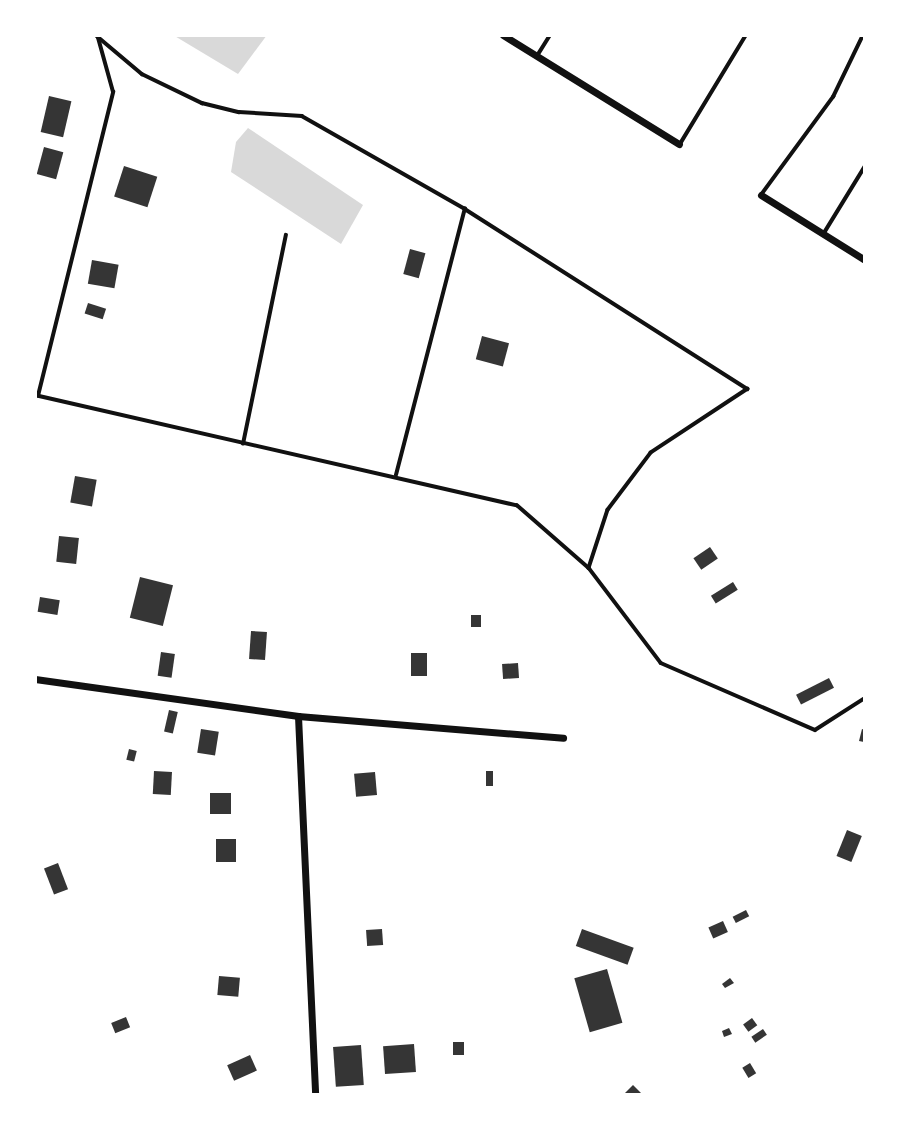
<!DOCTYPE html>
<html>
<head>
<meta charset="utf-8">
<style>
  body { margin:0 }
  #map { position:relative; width:900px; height:1130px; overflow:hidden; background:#fff; font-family:"Open Sans",sans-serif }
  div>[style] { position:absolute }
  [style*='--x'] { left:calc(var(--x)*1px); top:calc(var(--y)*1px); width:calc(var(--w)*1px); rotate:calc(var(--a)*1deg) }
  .water>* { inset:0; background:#d9d9d9 }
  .building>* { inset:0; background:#353535; transform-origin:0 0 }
  .service>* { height:3.5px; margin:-1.75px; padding:0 1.75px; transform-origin:1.75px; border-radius:1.75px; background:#111 }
  .minor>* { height:7px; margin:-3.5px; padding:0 3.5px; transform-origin:3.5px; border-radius:3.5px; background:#111 }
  span { translate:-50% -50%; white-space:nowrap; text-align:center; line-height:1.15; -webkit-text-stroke:7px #fff; paint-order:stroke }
  .frame { position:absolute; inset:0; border:37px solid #fff; pointer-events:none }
</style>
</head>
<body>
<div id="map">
  <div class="water">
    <i style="clip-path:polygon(173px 35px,267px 35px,238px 74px)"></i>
    <i style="clip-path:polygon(248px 128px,363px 205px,341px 244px,231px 172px,236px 142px)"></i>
  </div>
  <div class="building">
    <i style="left:49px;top:96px;width:23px;height:37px;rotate:13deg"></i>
    <i style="left:44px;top:147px;width:20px;height:28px;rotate:15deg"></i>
    <i style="left:124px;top:166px;width:35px;height:32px;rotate:18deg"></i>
    <i style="left:410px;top:249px;width:16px;height:26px;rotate:15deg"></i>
    <i style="left:92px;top:260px;width:27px;height:24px;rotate:10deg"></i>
    <i style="left:88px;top:303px;width:19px;height:11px;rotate:18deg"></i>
    <i style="left:482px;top:336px;width:28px;height:24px;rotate:15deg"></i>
    <i style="left:75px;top:476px;width:22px;height:27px;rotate:10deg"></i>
    <i style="left:59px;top:536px;width:20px;height:26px;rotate:6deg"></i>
    <i style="left:710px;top:547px;width:14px;height:20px;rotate:56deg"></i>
    <i style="left:140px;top:577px;width:34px;height:42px;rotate:14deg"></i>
    <i style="left:733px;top:582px;width:9px;height:26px;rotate:58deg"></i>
    <i style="left:40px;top:597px;width:20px;height:15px;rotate:9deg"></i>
    <i style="left:471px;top:615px;width:10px;height:12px"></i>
    <i style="left:251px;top:631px;width:16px;height:28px;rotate:4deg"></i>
    <i style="left:161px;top:652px;width:14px;height:24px;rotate:8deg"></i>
    <i style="left:411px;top:653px;width:16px;height:23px"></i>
    <i style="left:518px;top:663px;width:15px;height:16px;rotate:86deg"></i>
    <i style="left:829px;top:678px;width:11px;height:37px;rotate:63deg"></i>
    <i style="left:169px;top:710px;width:9px;height:22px;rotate:13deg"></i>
    <i style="left:201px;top:729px;width:18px;height:24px;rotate:9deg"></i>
    <i style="clip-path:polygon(862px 729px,865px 730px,864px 742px,859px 741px)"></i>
    <i style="left:129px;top:749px;width:8px;height:11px;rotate:14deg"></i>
    <i style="left:154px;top:771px;width:18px;height:23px;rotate:3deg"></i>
    <i style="left:486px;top:771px;width:7px;height:15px"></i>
    <i style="left:375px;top:772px;width:23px;height:21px;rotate:85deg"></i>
    <i style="left:210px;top:793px;width:21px;height:21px"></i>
    <i style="left:847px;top:830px;width:16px;height:28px;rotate:22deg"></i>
    <i style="left:216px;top:839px;width:20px;height:23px"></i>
    <i style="left:58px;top:863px;width:28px;height:15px;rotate:69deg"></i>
    <i style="left:746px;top:910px;width:7px;height:15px;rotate:63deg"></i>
    <i style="left:723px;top:921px;width:12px;height:16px;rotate:66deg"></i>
    <i style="left:382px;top:929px;width:16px;height:16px;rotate:86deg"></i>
    <i style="left:582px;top:929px;width:55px;height:18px;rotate:20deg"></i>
    <i style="left:607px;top:969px;width:56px;height:34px;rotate:74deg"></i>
    <i style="left:219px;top:976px;width:21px;height:19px;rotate:5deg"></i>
    <i style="clip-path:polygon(730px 978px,734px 983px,725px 988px,722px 984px)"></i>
    <i style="left:126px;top:1017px;width:11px;height:16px;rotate:68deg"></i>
    <i style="left:752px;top:1018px;width:9px;height:11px;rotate:54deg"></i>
    <i style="clip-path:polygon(729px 1028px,732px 1034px,724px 1037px,722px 1031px)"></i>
    <i style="left:763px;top:1029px;width:7px;height:14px;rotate:56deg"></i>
    <i style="left:453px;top:1042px;width:11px;height:13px"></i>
    <i style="left:414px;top:1044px;width:28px;height:31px;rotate:86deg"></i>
    <i style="left:361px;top:1045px;width:40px;height:28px;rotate:86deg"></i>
    <i style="left:250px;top:1055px;width:17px;height:25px;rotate:66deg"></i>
    <i style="left:750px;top:1063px;width:12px;height:9px;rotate:59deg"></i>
    <i style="clip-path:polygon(633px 1085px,643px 1095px,623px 1095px)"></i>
  </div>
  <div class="service">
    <i style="--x:97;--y:36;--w:59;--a:40.2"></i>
    <i style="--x:142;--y:74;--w:67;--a:25.8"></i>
    <i style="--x:202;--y:103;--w:38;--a:14"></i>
    <i style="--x:239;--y:112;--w:63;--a:3.6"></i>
    <i style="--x:302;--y:116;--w:188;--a:29.7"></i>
    <i style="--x:465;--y:209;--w:335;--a:32.5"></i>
    <i style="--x:748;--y:389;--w:116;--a:146.6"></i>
    <i style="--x:651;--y:453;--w:71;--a:127"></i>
    <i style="--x:608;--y:510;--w:61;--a:108.1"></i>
    <i style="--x:589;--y:568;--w:119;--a:52.8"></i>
    <i style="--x:661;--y:663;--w:168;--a:23.5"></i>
    <i style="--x:815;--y:730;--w:59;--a:-32.6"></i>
    <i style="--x:537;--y:56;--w:25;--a:-58"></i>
    <i style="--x:680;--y:144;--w:127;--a:-58.8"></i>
    <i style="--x:761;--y:195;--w:122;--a:-53.7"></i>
    <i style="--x:833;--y:97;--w:69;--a:-64.2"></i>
    <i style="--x:824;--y:233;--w:79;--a:-58.5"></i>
    <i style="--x:35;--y:395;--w:494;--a:12.9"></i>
    <i style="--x:517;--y:505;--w:96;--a:41.2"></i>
    <i style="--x:38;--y:396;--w:313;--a:-76.1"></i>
    <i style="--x:113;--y:92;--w:56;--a:-105.5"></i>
    <i style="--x:243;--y:444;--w:213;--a:-78.4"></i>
    <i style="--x:396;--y:475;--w:275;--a:-75.5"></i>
  </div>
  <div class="minor">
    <i style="--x:503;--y:35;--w:207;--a:31.8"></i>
    <i style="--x:761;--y:195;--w:123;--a:32"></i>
    <i style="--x:35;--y:679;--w:266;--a:8"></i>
    <i style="--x:298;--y:716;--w:266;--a:4.7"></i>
    <i style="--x:298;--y:716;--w:379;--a:87.4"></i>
  </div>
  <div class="frame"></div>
</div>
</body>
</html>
